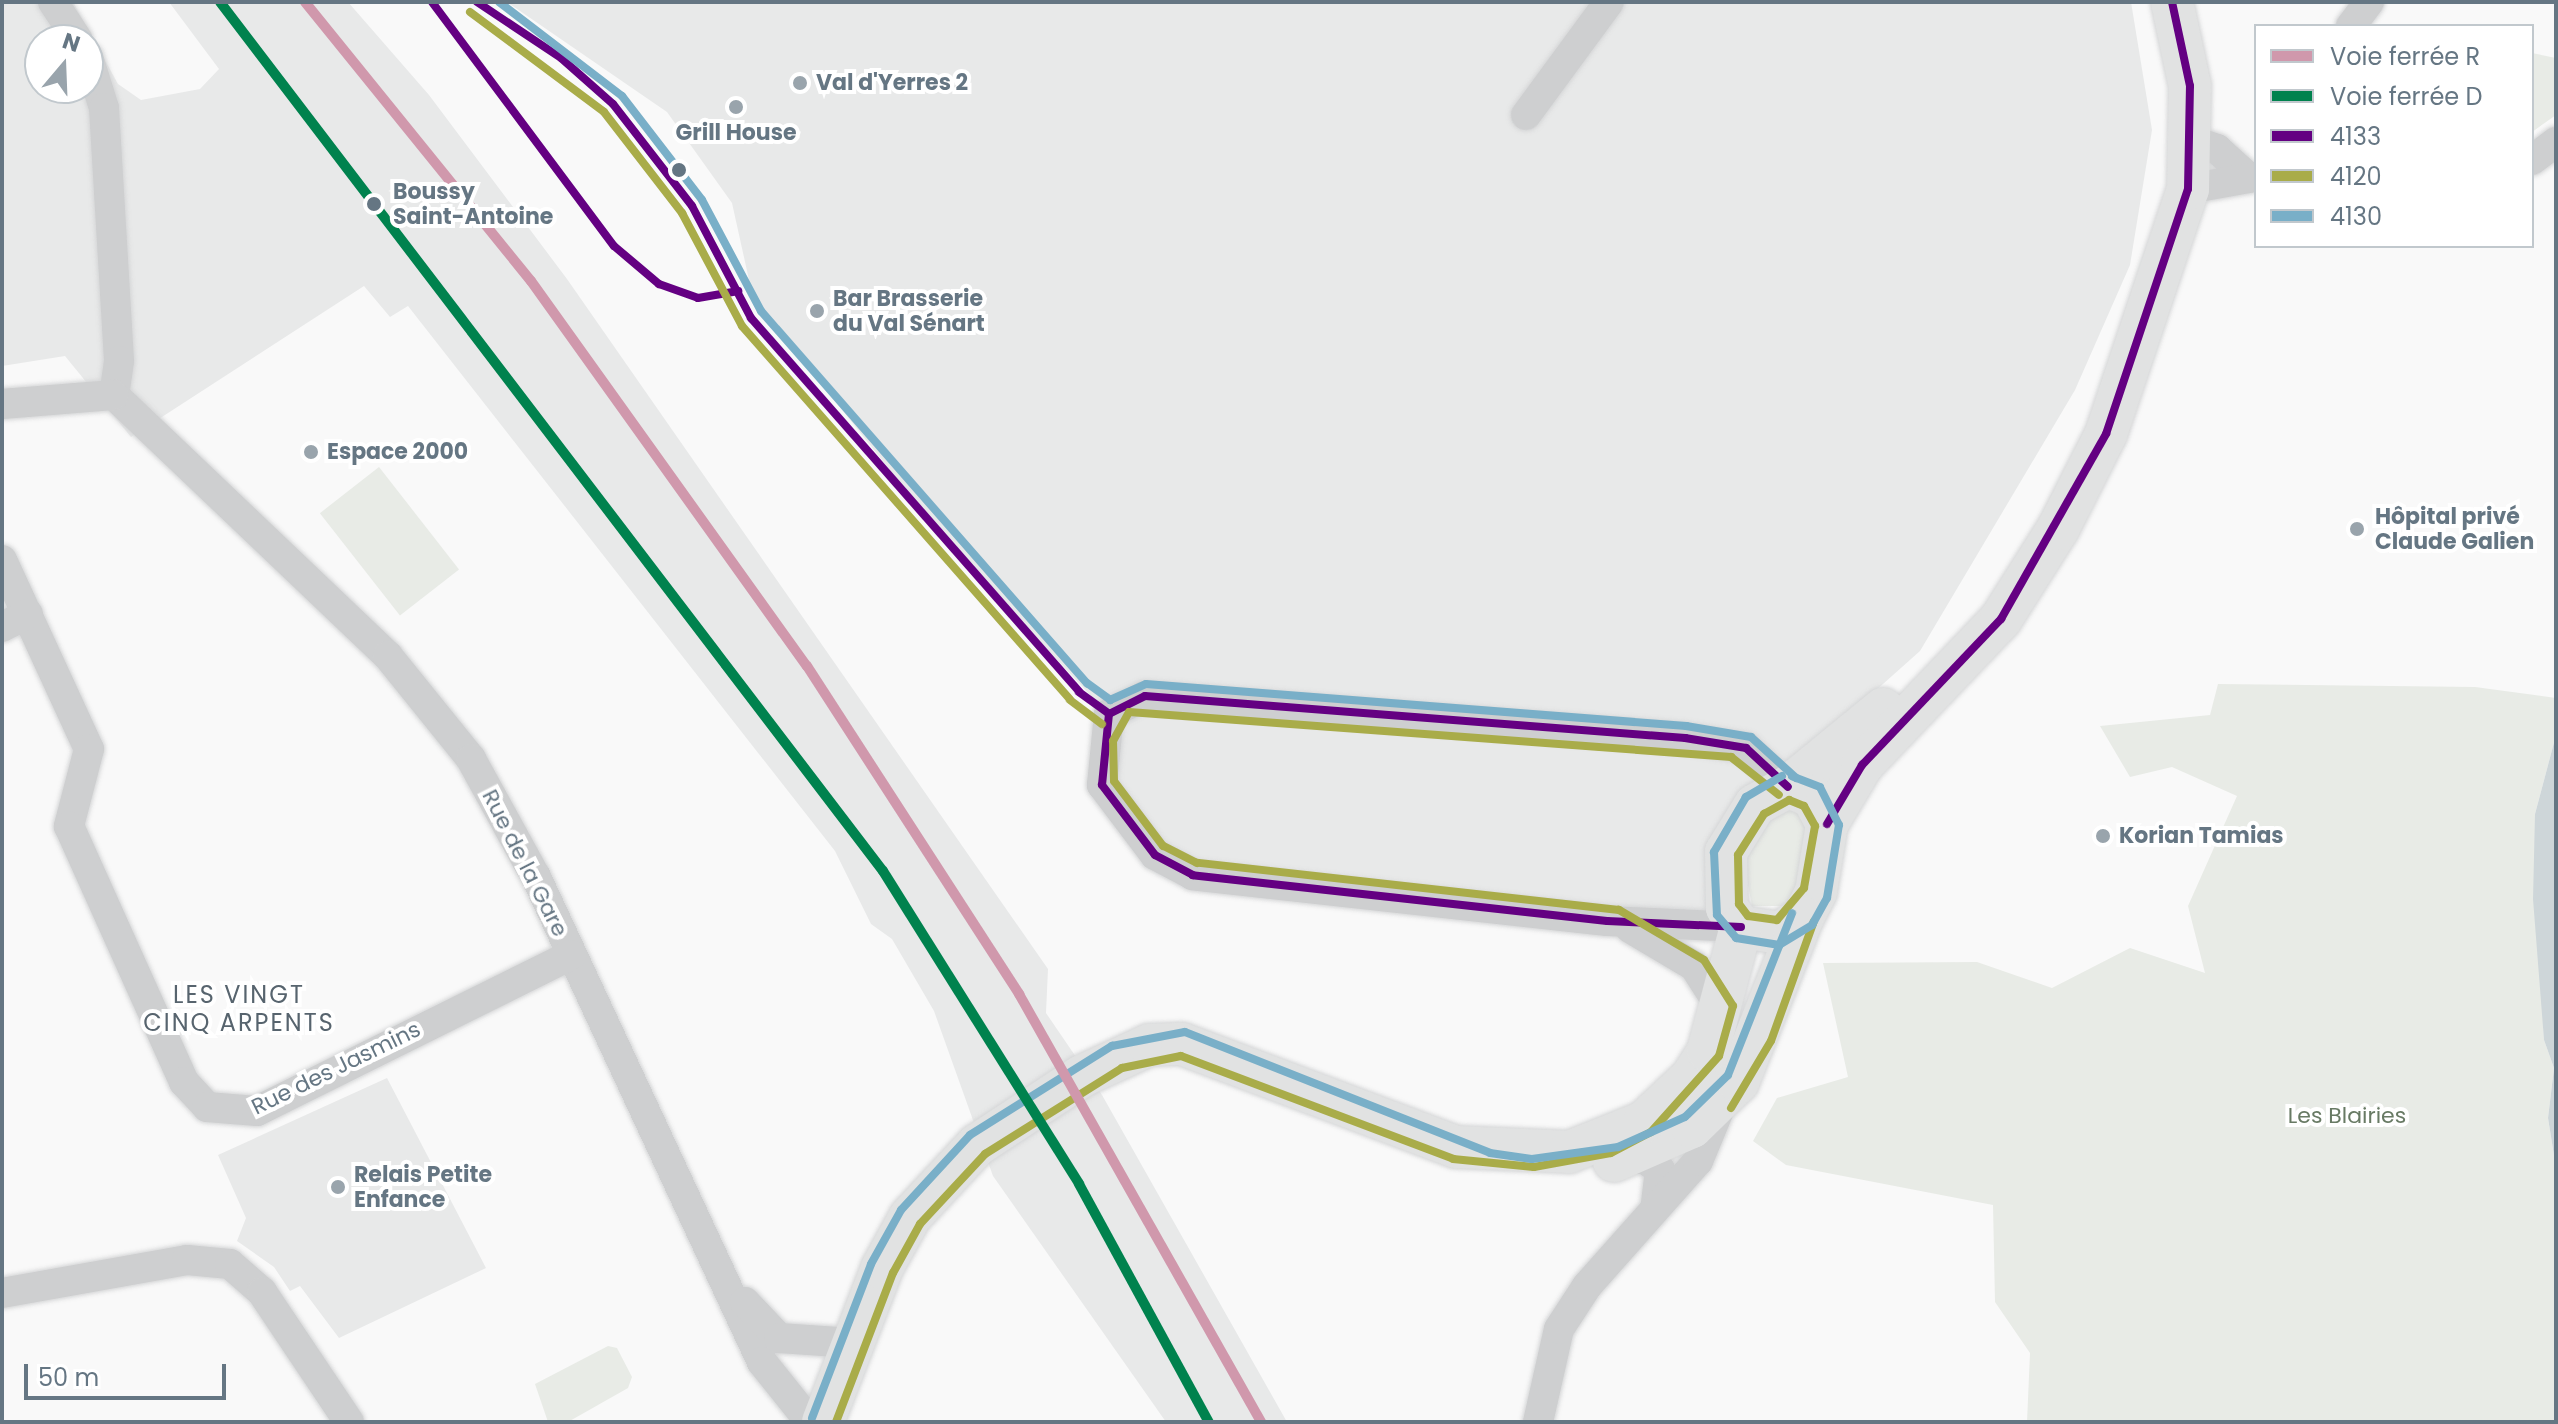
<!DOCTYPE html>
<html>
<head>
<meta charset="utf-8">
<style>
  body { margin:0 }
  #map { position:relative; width:2558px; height:1424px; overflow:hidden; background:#f9f9f9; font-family:Poppins,sans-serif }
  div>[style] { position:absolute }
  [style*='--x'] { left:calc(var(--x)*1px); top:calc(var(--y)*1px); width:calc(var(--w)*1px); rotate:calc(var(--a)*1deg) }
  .built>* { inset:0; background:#e8e9e9 }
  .green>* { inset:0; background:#e8ebe6; transform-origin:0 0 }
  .water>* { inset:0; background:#ced6d9 }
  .roads { filter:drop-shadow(0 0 2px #d5d6d7) drop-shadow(0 0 2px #d5d6d7) }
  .minor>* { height:30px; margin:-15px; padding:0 15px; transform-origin:15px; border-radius:15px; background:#cecfd0 }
  .secondary>* { height:42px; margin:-21px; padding:0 21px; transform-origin:21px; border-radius:21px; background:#e1e2e2 }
  .bus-1>* { height:8px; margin:-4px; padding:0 4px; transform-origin:4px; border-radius:4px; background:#640082 }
  .bus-2>* { height:8px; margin:-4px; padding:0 4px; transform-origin:4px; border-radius:4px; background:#a9ac49 }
  .bus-3>* { height:8px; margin:-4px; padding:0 4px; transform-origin:4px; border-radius:4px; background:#79afc8 }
  .rail-1>* { height:10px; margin:-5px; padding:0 5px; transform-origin:5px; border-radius:5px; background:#d098ac }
  .rail-2>* { height:10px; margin:-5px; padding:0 5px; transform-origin:5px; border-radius:5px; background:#00824e }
  .dots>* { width:22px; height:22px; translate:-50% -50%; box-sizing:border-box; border:4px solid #fff; border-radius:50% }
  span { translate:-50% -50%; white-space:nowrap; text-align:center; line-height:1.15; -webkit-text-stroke:8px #fff; paint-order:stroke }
  .poi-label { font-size:22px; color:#657683; font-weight:700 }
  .left { translate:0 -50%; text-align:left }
  .stop-label { font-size:22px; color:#657683; font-weight:700 }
  .street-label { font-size:22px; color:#657683 }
  .park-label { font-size:22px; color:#687a64 }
  .neighbourhood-label { font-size:24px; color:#57646e; letter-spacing:2px }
  .frame { position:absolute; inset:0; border:4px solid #657683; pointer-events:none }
  .legend { position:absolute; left:2254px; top:24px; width:280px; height:224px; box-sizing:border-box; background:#fff; border:2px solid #c1c8cd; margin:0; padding:10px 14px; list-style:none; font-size:24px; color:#657683 }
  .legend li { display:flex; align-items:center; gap:16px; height:40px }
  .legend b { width:40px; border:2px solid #c1c8cd }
  .north { position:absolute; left:24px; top:24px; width:80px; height:80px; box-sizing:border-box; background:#fff; border:2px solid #c1c8cd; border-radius:50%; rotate:19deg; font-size:22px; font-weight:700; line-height:32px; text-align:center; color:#657683 }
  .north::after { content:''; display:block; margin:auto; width:28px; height:36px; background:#99a4ac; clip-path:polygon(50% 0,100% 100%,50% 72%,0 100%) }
  .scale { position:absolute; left:24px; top:1364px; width:202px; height:36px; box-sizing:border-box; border:4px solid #657683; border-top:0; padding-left:10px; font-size:24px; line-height:28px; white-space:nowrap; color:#657683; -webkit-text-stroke:6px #fff; paint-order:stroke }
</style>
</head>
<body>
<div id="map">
  <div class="built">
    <i style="clip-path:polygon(evenodd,2px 2px,73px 2px,118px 84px,141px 100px,200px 89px,219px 69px,169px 2px,348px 2px,429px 95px,567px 279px,1048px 969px,1046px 1013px,1102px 1095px,1287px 1422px,1166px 1422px,993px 1176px,934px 1011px,892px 939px,871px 924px,835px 851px,408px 306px,390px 317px,364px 286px,131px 437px,65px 356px,2px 366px,2px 2px,40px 40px,88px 40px,88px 88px,40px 88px,40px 40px)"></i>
    <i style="clip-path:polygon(507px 2px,2131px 2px,2152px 130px,2130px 265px,2075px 390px,1920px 651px,1717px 832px,1710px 918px,1193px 875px,1120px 817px,1105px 711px,948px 543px,753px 298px,732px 203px,667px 112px)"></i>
    <i style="clip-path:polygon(387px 1078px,486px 1268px,339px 1338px,300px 1286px,290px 1291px,274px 1267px,237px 1241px,246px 1218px,218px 1155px)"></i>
  </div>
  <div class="green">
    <i style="clip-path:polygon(2532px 53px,2556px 58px,2556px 115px,2532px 132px)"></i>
    <i style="left:379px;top:467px;width:130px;height:75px;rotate:52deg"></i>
    <i style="clip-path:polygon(2218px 684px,2475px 687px,2556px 698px,2556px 735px,2535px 814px,2544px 1040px,2554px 1068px,2548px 1118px,2556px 1168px,2556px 1422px,2027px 1422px,2030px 1353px,1995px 1302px,1993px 1205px,1786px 1165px,1753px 1141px,1777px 1098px,1848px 1077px,1823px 963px,1977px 962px,2052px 988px,2130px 948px,2205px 973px,2188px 906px,2237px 796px,2172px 767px,2130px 777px,2100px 726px,2210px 715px)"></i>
    <i style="clip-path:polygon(1794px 805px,1817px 845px,1786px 906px,1752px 906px,1744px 863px,1759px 825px)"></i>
    <i style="clip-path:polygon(608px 1346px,617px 1348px,632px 1377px,628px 1388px,568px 1422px,548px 1422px,535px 1384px)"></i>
  </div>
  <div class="water">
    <i style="clip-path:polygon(2556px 735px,2556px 1168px,2548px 1118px,2554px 1068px,2544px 1040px,2533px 899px,2535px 814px)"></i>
  </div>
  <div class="roads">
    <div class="minor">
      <i style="--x:53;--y:2;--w:45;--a:56.7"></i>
      <i style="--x:2351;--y:26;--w:30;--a:-53"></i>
      <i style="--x:88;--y:57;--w:53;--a:72.6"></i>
      <i style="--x:104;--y:108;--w:253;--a:86.6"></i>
      <i style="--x:119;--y:361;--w:34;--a:98"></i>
      <i style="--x:1526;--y:115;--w:140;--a:-53.7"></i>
      <i style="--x:2191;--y:140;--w:28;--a:19"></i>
      <i style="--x:2217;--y:149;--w:43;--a:42.2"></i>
      <i style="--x:2532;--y:160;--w:30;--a:-37"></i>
      <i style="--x:2188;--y:189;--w:62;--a:-10.2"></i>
      <i style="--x:114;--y:395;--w:378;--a:43.6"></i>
      <i style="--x:388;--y:656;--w:132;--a:51.1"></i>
      <i style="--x:471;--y:759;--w:135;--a:61.2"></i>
      <i style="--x:536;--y:877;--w:535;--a:65.02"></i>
      <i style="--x:762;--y:1362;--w:77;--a:51.3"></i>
      <i style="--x:2;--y:404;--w:112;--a:-4.6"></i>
      <i style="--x:2;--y:560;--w:208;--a:65.3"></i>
      <i style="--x:89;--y:749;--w:80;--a:104.6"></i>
      <i style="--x:69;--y:826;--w:281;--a:65.8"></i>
      <i style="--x:184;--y:1082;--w:34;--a:47"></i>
      <i style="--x:207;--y:1107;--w:50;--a:4.6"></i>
      <i style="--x:257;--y:1111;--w:351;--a:-26.4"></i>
      <i style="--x:2;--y:627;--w:29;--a:-27"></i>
      <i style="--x:1741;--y:927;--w:134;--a:-177.4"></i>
      <i style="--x:1607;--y:921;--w:417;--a:-173.7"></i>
      <i style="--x:1193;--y:875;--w:43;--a:-152.2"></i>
      <i style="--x:1155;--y:855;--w:88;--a:-127.1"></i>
      <i style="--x:1102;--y:785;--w:71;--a:-84.4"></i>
      <i style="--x:1109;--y:714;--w:40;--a:-26.6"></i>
      <i style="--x:1145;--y:696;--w:542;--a:4.45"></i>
      <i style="--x:1685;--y:738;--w:62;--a:9.3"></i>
      <i style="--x:1746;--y:748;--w:57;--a:42.9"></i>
      <i style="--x:1630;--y:928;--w:74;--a:30.7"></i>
      <i style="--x:1694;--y:966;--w:50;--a:57.3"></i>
      <i style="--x:1621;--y:1159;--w:24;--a:0"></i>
      <i style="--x:1645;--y:1159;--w:19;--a:36"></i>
      <i style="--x:1660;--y:1170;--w:38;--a:97"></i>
      <i style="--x:2;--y:1293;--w:188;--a:-10.1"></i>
      <i style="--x:187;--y:1260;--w:43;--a:5.3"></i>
      <i style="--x:230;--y:1264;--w:43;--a:41.2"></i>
      <i style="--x:262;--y:1292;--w:156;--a:56.2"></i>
      <i style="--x:745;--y:1302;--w:50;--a:46.6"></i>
      <i style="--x:779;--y:1338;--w:74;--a:3.9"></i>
      <i style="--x:1538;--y:1422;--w:95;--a:-77.3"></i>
      <i style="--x:1559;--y:1329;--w:51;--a:-56.9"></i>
      <i style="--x:1587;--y:1286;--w:167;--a:-48.4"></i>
      <i style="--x:1698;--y:1161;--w:63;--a:-67.5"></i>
    </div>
    <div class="secondary">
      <i style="--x:1788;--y:787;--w:123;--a:-39.4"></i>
      <i style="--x:1788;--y:787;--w:26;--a:21"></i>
      <i style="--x:1812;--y:796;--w:32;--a:62"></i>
      <i style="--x:1827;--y:824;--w:69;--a:99.2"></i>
      <i style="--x:1816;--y:892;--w:28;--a:117"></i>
      <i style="--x:1803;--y:917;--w:28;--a:145"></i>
      <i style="--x:1780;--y:933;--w:39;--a:-171"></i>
      <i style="--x:1741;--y:927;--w:24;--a:-126"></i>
      <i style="--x:1727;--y:908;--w:56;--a:-91"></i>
      <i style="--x:1726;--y:852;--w:55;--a:-58.3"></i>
      <i style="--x:1755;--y:805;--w:38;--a:-29"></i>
      <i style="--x:1827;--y:824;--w:69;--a:-59.3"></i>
      <i style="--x:1862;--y:765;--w:202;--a:-46.4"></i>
      <i style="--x:2001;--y:619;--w:107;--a:-57.7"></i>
      <i style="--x:2058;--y:529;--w:106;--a:-63.2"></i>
      <i style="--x:2106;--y:434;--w:258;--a:-71.5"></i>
      <i style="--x:2188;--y:189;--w:103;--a:-88.9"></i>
      <i style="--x:2190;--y:86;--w:86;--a:-102.1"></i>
      <i style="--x:1614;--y:1161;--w:85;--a:-23.6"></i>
      <i style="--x:1692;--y:1127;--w:64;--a:-44.4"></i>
      <i style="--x:1738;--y:1082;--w:177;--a:-68.5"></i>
      <i style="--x:823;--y:1422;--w:165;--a:-69"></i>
      <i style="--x:882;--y:1268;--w:58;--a:-61.2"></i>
      <i style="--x:910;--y:1217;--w:98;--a:-47.1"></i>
      <i style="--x:977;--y:1145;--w:126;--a:-33.3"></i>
      <i style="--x:1082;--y:1076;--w:74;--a:-24.8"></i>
      <i style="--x:1149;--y:1045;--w:33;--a:-2"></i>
      <i style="--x:1182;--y:1044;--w:293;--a:20.6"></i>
      <i style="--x:1456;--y:1147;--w:113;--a:2.5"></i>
      <i style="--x:1569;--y:1152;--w:81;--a:-21.8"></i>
      <i style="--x:1644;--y:1122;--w:66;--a:-43.2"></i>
      <i style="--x:1692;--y:1077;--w:31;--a:-58"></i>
      <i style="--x:1708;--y:1051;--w:128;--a:-75.1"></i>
    </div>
  </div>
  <div class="bus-1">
    <i style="--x:432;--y:2;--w:304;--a:53.3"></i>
    <i style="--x:614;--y:246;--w:59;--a:40.2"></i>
    <i style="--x:659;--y:284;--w:41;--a:19.7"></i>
    <i style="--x:698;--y:298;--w:41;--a:-9.9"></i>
    <i style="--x:477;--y:2;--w:101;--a:33.7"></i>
    <i style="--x:561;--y:58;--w:69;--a:41.5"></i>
    <i style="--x:613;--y:104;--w:129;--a:52.2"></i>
    <i style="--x:692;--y:206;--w:127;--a:62.2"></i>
    <i style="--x:751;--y:318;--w:497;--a:48.7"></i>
    <i style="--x:1079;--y:692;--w:37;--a:36"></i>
    <i style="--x:1827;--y:824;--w:69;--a:-59.3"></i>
    <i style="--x:1862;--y:765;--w:202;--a:-46.4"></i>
    <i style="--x:2001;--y:619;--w:213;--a:-60.4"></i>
    <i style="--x:2106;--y:434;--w:258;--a:-71.5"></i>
    <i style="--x:2188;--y:189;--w:103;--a:-88.9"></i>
    <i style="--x:2190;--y:86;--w:86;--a:-102.1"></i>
    <i style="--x:1741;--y:927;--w:134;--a:-177.4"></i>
    <i style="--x:1607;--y:921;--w:417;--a:-173.7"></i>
    <i style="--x:1193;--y:875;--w:43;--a:-152.2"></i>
    <i style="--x:1155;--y:855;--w:88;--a:-127.1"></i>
    <i style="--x:1102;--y:785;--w:71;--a:-84.4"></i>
    <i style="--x:1109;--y:714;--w:40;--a:-26.6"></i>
    <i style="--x:1145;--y:696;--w:542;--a:4.45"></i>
    <i style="--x:1685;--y:738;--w:62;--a:9.3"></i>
    <i style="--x:1746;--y:748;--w:57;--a:42.9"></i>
  </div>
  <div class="bus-2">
    <i style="--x:470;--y:12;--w:167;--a:36.7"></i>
    <i style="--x:604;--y:112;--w:128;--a:52.3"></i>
    <i style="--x:682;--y:213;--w:128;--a:62"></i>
    <i style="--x:742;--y:326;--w:497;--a:48.7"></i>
    <i style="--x:1070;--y:700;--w:40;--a:37"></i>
    <i style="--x:1789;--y:800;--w:16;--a:22"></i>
    <i style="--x:1804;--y:806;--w:23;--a:61"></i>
    <i style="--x:1815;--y:826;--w:63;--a:100.1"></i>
    <i style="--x:1804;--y:888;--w:42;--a:130.2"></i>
    <i style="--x:1777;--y:920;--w:29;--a:-172"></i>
    <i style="--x:1748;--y:916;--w:15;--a:-127"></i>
    <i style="--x:1739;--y:904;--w:49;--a:-91.2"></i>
    <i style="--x:1738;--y:855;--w:49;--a:-57.6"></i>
    <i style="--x:1764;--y:814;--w:29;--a:-29"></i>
    <i style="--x:1731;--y:1108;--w:78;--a:-59.2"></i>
    <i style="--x:1771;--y:1041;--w:127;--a:-70.3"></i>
    <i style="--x:836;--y:1422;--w:160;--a:-69.1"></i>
    <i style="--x:893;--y:1273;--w:56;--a:-61.1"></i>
    <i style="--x:920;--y:1224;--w:96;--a:-47.1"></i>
    <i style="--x:985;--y:1154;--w:162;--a:-32.1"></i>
    <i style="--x:1122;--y:1068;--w:60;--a:-11.5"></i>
    <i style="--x:1181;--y:1056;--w:291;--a:20.7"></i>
    <i style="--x:1453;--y:1159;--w:81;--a:5.6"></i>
    <i style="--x:1534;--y:1167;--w:78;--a:-10.3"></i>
    <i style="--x:1611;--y:1153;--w:45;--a:-27.7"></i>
    <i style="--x:1651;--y:1132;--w:102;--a:-48.2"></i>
    <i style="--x:1719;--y:1056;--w:52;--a:-74.4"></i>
    <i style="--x:1733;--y:1006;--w:54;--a:-122.2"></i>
    <i style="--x:1704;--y:960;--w:99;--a:-149.5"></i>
    <i style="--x:1619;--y:910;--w:425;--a:-173.6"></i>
    <i style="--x:1197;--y:863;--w:38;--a:-153"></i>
    <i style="--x:1163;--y:846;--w:81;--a:-127"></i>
    <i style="--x:1114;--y:781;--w:40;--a:-91.4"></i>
    <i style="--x:1113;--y:741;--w:33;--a:-61"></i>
    <i style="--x:1129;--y:712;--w:604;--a:4.27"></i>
    <i style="--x:1731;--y:757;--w:61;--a:38.4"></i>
  </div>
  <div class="bus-3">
    <i style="--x:499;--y:2;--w:155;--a:37.4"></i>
    <i style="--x:622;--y:96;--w:131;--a:52.4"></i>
    <i style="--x:702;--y:200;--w:126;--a:62"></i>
    <i style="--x:761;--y:311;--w:495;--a:48.8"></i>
    <i style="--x:1087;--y:683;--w:29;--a:36"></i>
    <i style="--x:1110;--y:700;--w:39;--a:-24"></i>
    <i style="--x:1146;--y:684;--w:542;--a:4.45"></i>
    <i style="--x:1686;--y:726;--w:66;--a:9.6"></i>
    <i style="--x:1751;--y:737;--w:61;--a:42.3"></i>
    <i style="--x:1782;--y:776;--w:42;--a:149.7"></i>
    <i style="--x:1746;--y:797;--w:64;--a:120.2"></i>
    <i style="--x:1714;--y:852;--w:63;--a:87.3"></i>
    <i style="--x:1717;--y:915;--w:30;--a:50"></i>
    <i style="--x:1736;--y:938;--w:44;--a:9.2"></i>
    <i style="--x:1779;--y:945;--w:39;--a:-31"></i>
    <i style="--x:1812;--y:925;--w:31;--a:-61"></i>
    <i style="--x:1827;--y:898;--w:74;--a:-80.7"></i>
    <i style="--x:1839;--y:825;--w:42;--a:-116.6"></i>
    <i style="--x:1820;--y:787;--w:30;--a:-159"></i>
    <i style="--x:812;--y:1418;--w:165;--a:-69"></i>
    <i style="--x:871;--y:1264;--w:62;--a:-60.9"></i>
    <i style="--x:901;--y:1210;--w:102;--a:-47.4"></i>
    <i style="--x:970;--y:1135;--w:168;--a:-32.1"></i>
    <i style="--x:1112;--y:1046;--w:74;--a:-10.9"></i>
    <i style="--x:1185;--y:1032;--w:328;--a:21.6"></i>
    <i style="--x:1490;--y:1153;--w:42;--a:8.1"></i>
    <i style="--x:1532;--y:1159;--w:87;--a:-7.9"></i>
    <i style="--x:1618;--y:1147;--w:73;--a:-24.1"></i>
    <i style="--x:1685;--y:1117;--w:60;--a:-44.3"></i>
    <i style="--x:1728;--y:1075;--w:174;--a:-68.4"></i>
  </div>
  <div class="rail-1">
    <i style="--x:305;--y:2;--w:359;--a:51"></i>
    <i style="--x:531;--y:281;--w:474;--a:54.4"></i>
    <i style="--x:807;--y:666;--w:391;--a:57.1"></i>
    <i style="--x:1019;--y:994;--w:492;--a:60.5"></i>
  </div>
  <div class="rail-2">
    <i style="--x:220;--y:2;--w:1093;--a:52.66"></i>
    <i style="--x:883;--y:871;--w:369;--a:57.9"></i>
    <i style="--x:1079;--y:1184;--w:271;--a:61.4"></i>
  </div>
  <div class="dots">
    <i style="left:800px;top:83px;background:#99a4ac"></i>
    <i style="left:736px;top:107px;background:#99a4ac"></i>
    <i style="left:679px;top:170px;background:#657683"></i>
    <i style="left:374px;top:204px;background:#657683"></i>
    <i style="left:817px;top:311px;background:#99a4ac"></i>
    <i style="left:311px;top:452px;background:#99a4ac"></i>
    <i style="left:2357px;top:529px;background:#99a4ac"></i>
    <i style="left:2103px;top:836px;background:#99a4ac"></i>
    <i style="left:338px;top:1187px;background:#99a4ac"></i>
  </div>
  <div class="poi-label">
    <span class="left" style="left:816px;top:83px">Val d'Yerres 2</span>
    <span style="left:736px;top:133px">Grill House</span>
    <span class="left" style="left:833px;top:311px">Bar Brasserie<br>du Val Sénart</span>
    <span class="left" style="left:327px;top:452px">Espace 2000</span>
    <span class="left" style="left:2375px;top:529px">Hôpital privé<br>Claude Galien</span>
    <span class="left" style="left:2119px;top:836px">Korian Tamias</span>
    <span class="left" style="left:354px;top:1187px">Relais Petite<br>Enfance</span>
  </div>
  <div class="stop-label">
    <span class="left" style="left:393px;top:204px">Boussy<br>Saint-Antoine</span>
  </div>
  <div class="street-label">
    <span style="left:525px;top:863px;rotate:63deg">Rue de la Gare</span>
    <span style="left:336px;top:1068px;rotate:-26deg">Rue des Jasmins</span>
  </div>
  <div class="park-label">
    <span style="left:2347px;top:1116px">Les Blairies</span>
  </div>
  <div class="neighbourhood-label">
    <span style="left:239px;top:1009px">LES VINGT<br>CINQ ARPENTS</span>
  </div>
  <div class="frame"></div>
  <ul class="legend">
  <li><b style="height:10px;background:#d098ac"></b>Voie ferrée R</li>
  <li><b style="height:10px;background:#00824e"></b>Voie ferrée D</li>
  <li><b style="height:10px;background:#640082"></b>4133</li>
  <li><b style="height:10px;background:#a9ac49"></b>4120</li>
  <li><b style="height:10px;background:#79afc8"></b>4130</li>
  </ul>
  <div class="north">N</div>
  <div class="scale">50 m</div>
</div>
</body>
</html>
